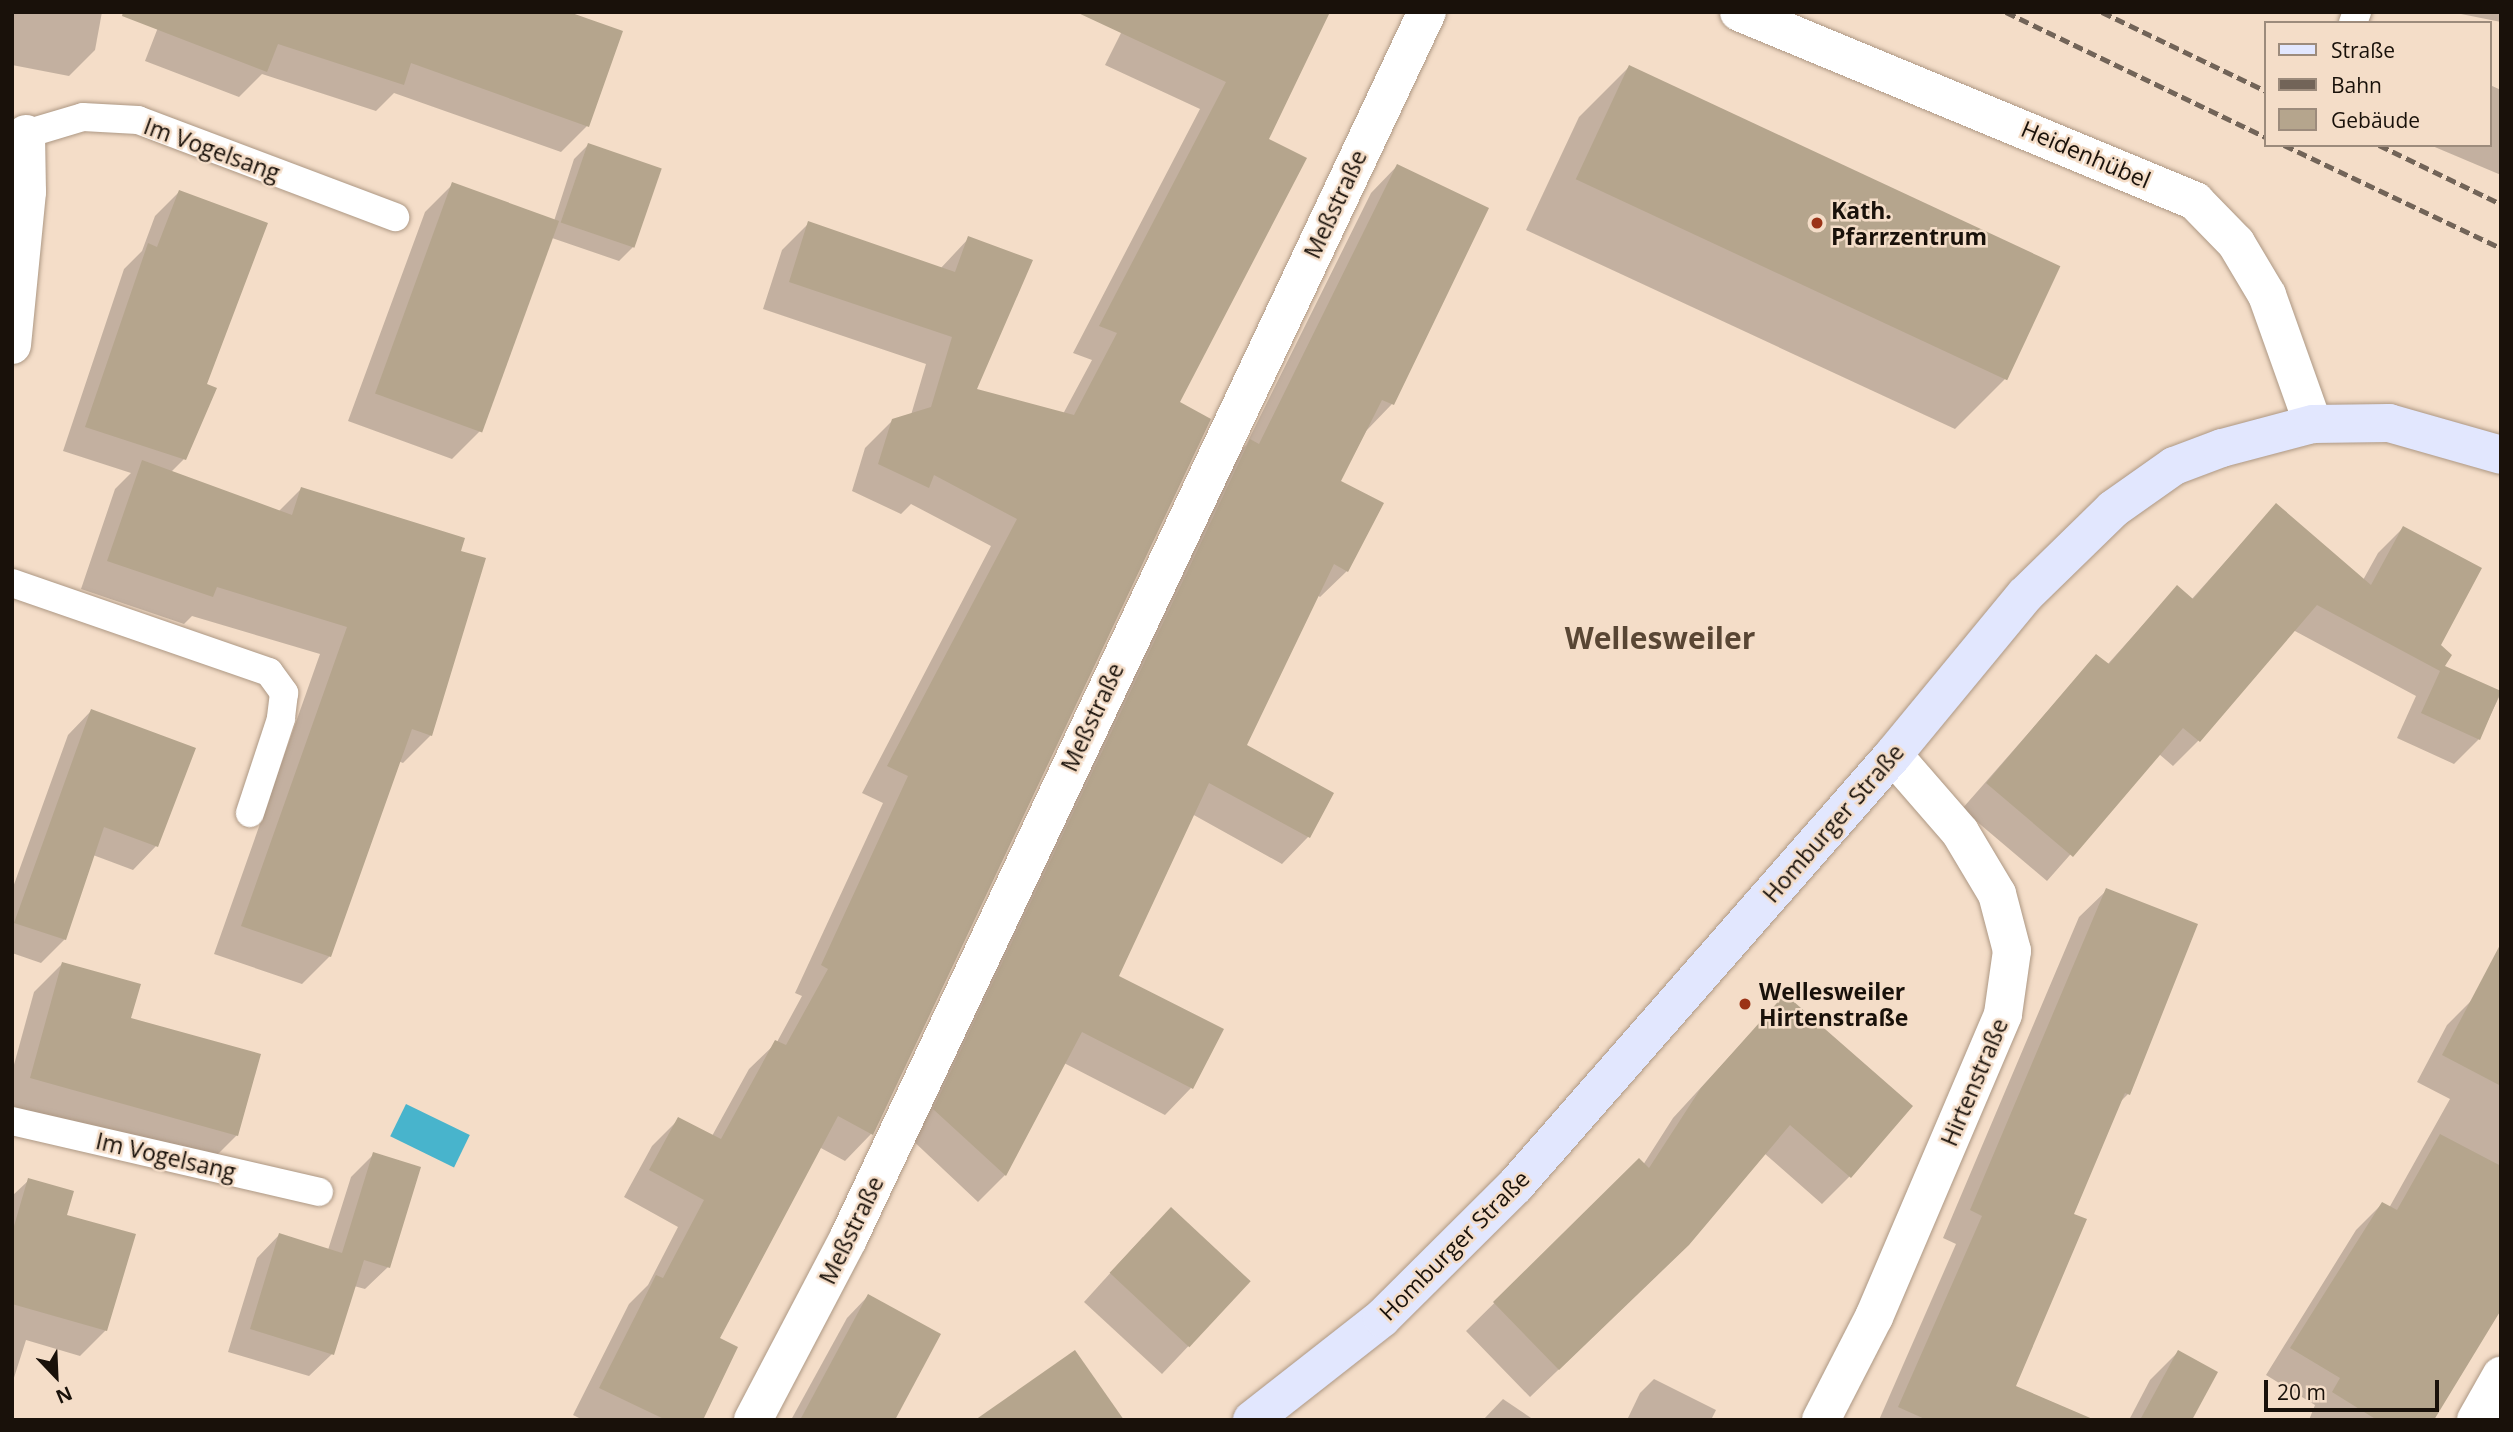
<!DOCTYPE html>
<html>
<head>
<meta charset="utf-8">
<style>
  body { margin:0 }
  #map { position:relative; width:2513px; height:1432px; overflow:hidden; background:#f4ddc8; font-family:"Open Sans",sans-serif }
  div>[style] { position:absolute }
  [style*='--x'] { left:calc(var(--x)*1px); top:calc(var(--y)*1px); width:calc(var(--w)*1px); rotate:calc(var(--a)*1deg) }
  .water>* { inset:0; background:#48b4cc; transform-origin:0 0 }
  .shadow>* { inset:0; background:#0003 }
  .building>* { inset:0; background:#b5a58d; transform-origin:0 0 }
  .roads { filter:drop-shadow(0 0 2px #ad9884) drop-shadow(0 0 2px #ad9884) }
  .service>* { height:28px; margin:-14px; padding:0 14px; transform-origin:14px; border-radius:14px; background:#fff }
  .minor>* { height:38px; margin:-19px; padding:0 19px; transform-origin:19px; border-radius:19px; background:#fff }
  .secondary>* { height:38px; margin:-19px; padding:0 19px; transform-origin:19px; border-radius:19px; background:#e2e7fe }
  .rail>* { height:5px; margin-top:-2.5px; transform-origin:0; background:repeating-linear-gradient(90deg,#726458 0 10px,transparent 0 15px) }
  .dots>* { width:19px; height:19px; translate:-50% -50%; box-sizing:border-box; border:4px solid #f4ddc8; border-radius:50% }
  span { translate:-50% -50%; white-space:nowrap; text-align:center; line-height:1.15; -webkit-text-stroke:5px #f4ddc8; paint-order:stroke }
  .street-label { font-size:23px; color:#19110a }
  .poi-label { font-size:23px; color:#19110a; font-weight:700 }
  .left { translate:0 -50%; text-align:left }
  .district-label { font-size:30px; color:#594634; font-weight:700 }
  .frame { position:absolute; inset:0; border:14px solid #19110a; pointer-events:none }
  .legend { position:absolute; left:2264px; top:21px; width:228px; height:126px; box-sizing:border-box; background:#f4ddc8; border:2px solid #9c8b7c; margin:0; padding:9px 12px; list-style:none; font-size:21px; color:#19110a }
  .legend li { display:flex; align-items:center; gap:14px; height:35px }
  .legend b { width:35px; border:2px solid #9c8b7c }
  .north { position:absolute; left:21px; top:1341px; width:70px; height:70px; -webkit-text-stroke:5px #f4ddc8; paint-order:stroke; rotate:157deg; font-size:19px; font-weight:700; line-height:28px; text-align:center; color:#19110a }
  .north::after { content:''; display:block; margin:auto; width:24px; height:32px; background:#19110a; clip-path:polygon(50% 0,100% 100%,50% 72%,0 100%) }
  .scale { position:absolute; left:2264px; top:1380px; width:175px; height:32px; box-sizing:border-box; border:4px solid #19110a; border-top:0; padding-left:9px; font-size:21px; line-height:24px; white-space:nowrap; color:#19110a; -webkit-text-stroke:5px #f4ddc8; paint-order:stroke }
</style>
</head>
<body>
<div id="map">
  <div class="water">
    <i style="left:406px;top:1104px;width:71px;height:36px;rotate:26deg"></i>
  </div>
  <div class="shadow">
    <i style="clip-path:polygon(12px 12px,102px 12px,95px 50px,69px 76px,12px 65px)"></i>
    <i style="clip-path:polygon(164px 12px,564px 12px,587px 126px,561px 152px,394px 93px,376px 111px,262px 74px,239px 97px,145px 61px)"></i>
    <i style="clip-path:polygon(1328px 12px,1266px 140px,1178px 403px,871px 1134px,845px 1161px,819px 1147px,717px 1339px,701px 1420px,583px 1420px,573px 1415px,629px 1304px,648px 1285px,678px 1227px,624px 1197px,652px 1146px,679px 1119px,712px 1136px,749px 1069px,777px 1042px,802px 996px,795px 993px,883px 803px,862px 793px,991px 546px,911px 504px,901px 514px,852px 491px,865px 448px,893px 420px,911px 415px,926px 364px,763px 309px,782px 250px,809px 223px,940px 269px,969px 238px,975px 390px,1063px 414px,1092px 360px,1073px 353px,1200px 109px,1105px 65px,1122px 31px)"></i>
    <i style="clip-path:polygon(2501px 12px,2501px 22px,2456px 13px,2457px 12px)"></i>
    <i style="clip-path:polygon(1629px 67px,2005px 379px,1955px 429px,1526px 230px,1579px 117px)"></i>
    <i style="clip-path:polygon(2490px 85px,2501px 90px,2501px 175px,2430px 145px,2490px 145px)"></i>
    <i style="clip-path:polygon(588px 145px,660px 169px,633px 247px,619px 261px,552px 238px,480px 431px,452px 459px,348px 421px,425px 212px,453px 184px,554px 221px,574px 159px)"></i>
    <i style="clip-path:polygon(1397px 166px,1392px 404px,1366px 431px,1339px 482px,1347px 571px,1320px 597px,1317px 595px,1244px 745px,1332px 794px,1308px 837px,1282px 864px,1192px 814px,1117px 977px,1191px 1088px,1165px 1115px,1064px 1063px,1005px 1175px,978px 1202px,908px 1136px,1223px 468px,1246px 445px,1371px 193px)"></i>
    <i style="clip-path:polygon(179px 192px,205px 385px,215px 389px,184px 459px,171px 472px,278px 512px,301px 489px,431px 735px,403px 763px,398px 761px,330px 956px,302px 984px,214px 954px,320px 654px,192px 616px,184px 624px,81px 589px,115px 489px,131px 473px,63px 451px,124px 269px,142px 251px,155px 216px)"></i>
    <i style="clip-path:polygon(2276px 505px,2363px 580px,2378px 553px,2403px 528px,2442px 666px,2501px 693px,2479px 739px,2454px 764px,2397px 738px,2416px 696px,2293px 630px,2198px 741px,2173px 766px,2159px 754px,2047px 881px,1962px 809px,2096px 656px,2107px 665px,2177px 587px,2191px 600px)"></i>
    <i style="clip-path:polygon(91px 711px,193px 749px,156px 846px,133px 870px,93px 855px,65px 939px,41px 963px,12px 953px,12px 890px,68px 735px)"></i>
    <i style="clip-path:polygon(2107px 890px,2128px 1094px,2119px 1103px,2071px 1215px,2013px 1387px,2023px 1420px,1879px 1420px,1956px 1244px,1943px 1238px,2079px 917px)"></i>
    <i style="clip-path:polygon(62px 964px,129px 1019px,237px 1135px,209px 1163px,12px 1108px,12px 1072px,34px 992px)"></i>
    <i style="clip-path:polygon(2501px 988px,2501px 1300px,2430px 1420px,2309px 1420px,2315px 1405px,2266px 1375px,2356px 1230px,2382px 1204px,2389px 1208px,2450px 1099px,2417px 1082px,2447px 1025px,2473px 999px)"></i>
    <i style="clip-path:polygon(1785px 996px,1850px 1176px,1822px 1204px,1764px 1153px,1659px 1273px,1530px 1397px,1466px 1331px,1639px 1160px,1643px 1165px,1673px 1118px)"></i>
    <i style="clip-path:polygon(374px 1154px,388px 1267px,365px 1289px,354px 1286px,332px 1354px,309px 1376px,228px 1352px,257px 1258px,279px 1235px,328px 1250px,351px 1177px)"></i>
    <i style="clip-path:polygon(29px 1180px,65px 1216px,106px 1330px,80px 1356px,26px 1340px,12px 1384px,12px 1196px)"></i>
    <i style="clip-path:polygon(1143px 1237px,1249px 1282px,1162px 1374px,1084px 1302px)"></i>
    <i style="clip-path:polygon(868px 1296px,893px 1420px,791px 1420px,847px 1318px)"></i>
    <i style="clip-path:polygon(2178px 1352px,2190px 1420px,2129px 1420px,2150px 1380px)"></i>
    <i style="clip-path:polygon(1654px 1379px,1716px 1410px,1711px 1420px,1627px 1420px,1640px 1393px)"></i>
    <i style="clip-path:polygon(1503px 1399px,1534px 1420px,1483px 1420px)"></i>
  </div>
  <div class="building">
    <i style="clip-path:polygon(123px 12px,569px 12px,623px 31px,589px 127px,411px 63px,404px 85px,278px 44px,267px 72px,122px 16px)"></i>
    <i style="clip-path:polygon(1076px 12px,1330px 12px,1269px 139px,1307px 158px,1180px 402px,1211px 419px,873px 1135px,838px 1116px,720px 1338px,738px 1347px,703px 1420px,666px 1420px,599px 1388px,656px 1275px,663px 1278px,704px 1200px,649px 1170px,678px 1117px,721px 1139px,775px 1040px,786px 1045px,828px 969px,821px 965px,908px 776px,887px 766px,1017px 519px,934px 475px,929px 488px,878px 464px,892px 419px,931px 407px,952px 337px,789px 282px,808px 221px,955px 272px,968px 236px,1033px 260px,977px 389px,1074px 415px,1117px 333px,1099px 326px,1226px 82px)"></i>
    <i style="left:1629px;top:65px;width:476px;height:126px;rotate:25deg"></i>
    <i style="left:588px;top:143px;width:78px;height:84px;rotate:19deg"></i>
    <i style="clip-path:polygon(1397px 164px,1489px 208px,1394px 405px,1382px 400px,1341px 481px,1384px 503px,1348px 572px,1334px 564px,1247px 745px,1334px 793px,1310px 838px,1209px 783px,1119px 976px,1224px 1029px,1193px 1089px,1082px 1032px,1006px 1176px,933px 1109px,1250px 439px,1259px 444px)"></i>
    <i style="left:452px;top:182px;width:114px;height:225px;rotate:20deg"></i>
    <i style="clip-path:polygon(179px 190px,268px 223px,207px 384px,217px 388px,186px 460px,85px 427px,148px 243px,157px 247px)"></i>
    <i style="clip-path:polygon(142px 460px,292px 515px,301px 487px,465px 538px,461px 551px,486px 558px,432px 736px,412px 729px,331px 957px,241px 926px,347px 627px,217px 587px,213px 597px,107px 561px)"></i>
    <i style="clip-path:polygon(2276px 503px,2371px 585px,2403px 526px,2482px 568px,2441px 645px,2452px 655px,2445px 666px,2501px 691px,2480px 740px,2421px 713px,2440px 671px,2317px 605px,2200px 742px,2183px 728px,2073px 857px,1986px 783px,2096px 654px,2109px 664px,2177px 585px,2193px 599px)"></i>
    <i style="clip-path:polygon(91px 709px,196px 748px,158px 847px,104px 827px,66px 940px,14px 923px)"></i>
    <i style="clip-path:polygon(2106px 888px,2198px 924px,2130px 1095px,2125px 1093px,2074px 1214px,2087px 1219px,2016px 1386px,2095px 1420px,1927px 1420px,1898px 1407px,1982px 1216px,1970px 1210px)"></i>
    <i style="clip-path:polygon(2501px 943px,2501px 1086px,2442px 1055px)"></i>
    <i style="clip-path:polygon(62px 962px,141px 984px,131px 1018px,261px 1054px,238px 1136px,30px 1078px)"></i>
    <i style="clip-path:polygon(1785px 994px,1913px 1106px,1851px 1178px,1790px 1125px,1689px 1245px,1559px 1370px,1493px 1302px,1639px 1158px,1649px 1168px,1701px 1088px)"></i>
    <i style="clip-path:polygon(2440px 1134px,2501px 1166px,2501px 1310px,2434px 1420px,2377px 1420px,2332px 1392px,2340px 1378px,2290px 1348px,2382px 1202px,2397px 1210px)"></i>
    <i style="clip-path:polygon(373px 1152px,421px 1167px,390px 1268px,364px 1260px,334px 1355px,250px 1329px,279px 1233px,342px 1253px)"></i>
    <i style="clip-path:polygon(28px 1178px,74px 1191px,67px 1215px,136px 1234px,107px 1331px,12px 1304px,12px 1233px)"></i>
    <i style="left:1171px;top:1207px;width:109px;height:90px;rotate:43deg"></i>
    <i style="clip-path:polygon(868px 1294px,941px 1334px,895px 1420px,800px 1420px)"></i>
    <i style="clip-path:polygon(1075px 1350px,1124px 1420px,975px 1420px)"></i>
    <i style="clip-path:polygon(2178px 1350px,2218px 1372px,2192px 1420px,2140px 1420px)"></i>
  </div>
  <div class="roads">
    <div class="service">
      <i style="--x:2353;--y:23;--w:12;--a:-70"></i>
      <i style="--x:26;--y:134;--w:59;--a:-16.6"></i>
      <i style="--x:83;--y:117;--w:55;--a:3.1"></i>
      <i style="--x:138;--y:120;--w:275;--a:20.7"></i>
      <i style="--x:12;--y:583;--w:272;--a:19.1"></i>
      <i style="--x:269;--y:672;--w:26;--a:54"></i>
      <i style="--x:284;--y:693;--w:26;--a:97"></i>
      <i style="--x:281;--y:719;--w:99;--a:108.3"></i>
      <i style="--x:12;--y:1121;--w:315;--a:13"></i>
    </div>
    <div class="minor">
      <i style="--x:1739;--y:12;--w:494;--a:22.5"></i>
      <i style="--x:2195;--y:201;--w:59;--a:45.7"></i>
      <i style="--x:2236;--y:243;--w:61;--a:59.2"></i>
      <i style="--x:2267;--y:295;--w:137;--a:70.4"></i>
      <i style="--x:12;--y:345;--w:154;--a:-84.4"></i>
      <i style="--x:27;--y:192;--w:58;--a:-91"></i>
      <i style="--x:753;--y:1420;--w:204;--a:-62.3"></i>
      <i style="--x:848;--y:1239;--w:1357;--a:-64.74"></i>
      <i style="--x:1821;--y:1420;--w:116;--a:-62.8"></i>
      <i style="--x:1874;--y:1317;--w:329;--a:-66.9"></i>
      <i style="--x:2003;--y:1014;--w:64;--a:-81.9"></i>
      <i style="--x:2012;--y:951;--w:59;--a:-104.7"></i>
      <i style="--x:1997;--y:894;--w:72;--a:-120.8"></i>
      <i style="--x:1960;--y:832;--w:102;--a:-131"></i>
      <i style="--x:2476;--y:1420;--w:51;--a:-60.4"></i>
    </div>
    <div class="secondary">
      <i style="--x:1252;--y:1420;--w:165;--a:-38.1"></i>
      <i style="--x:1382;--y:1318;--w:187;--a:-44.8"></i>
      <i style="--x:1515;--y:1186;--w:573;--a:-48.75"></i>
      <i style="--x:1893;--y:755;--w:207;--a:-50.5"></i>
      <i style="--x:2025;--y:595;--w:123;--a:-44.3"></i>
      <i style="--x:2113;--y:509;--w:75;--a:-35.2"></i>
      <i style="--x:2174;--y:466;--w:51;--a:-20.6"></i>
      <i style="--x:2222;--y:448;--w:94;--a:-14.8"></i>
      <i style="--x:2313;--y:424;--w:76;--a:-0.8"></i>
      <i style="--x:2389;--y:423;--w:116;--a:15.9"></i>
    </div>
  </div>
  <div class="rail">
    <i style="--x:2006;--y:12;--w:288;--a:25.7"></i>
    <i style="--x:2102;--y:12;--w:182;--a:25.7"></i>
    <i style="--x:2284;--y:145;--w:240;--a:25.4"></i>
    <i style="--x:2379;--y:145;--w:136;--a:25.8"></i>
  </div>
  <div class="dots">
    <i style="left:1817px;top:223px;background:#9b3317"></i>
    <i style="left:1745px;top:1004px;background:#9b3317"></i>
  </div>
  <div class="street-label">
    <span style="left:212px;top:149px;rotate:20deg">Im Vogelsang</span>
    <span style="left:2086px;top:154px;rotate:23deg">Heidenhübel</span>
    <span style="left:1335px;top:204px;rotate:-65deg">Meßstraße</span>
    <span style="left:1092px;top:717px;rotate:-65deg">Meßstraße</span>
    <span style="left:1833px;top:823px;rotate:-49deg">Homburger Straße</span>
    <span style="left:1974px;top:1082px;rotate:-67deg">Hirtenstraße</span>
    <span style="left:166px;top:1156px;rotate:13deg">Im Vogelsang</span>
    <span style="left:851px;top:1230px;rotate:-64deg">Meßstraße</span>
    <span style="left:1454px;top:1245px;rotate:-45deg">Homburger Straße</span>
  </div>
  <div class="poi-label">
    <span class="left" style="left:1831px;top:223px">Kath.<br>Pfarrzentrum</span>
    <span class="left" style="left:1759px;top:1004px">Wellesweiler<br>Hirtenstraße</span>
  </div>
  <div class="district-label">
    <span style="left:1660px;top:638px">Wellesweiler</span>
  </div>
  <div class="frame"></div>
  <ul class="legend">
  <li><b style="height:9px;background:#e2e7fe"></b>Straße</li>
  <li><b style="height:9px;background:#726458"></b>Bahn</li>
  <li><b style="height:19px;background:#b5a58d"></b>Gebäude</li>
  </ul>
  <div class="north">N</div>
  <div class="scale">20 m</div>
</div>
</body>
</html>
